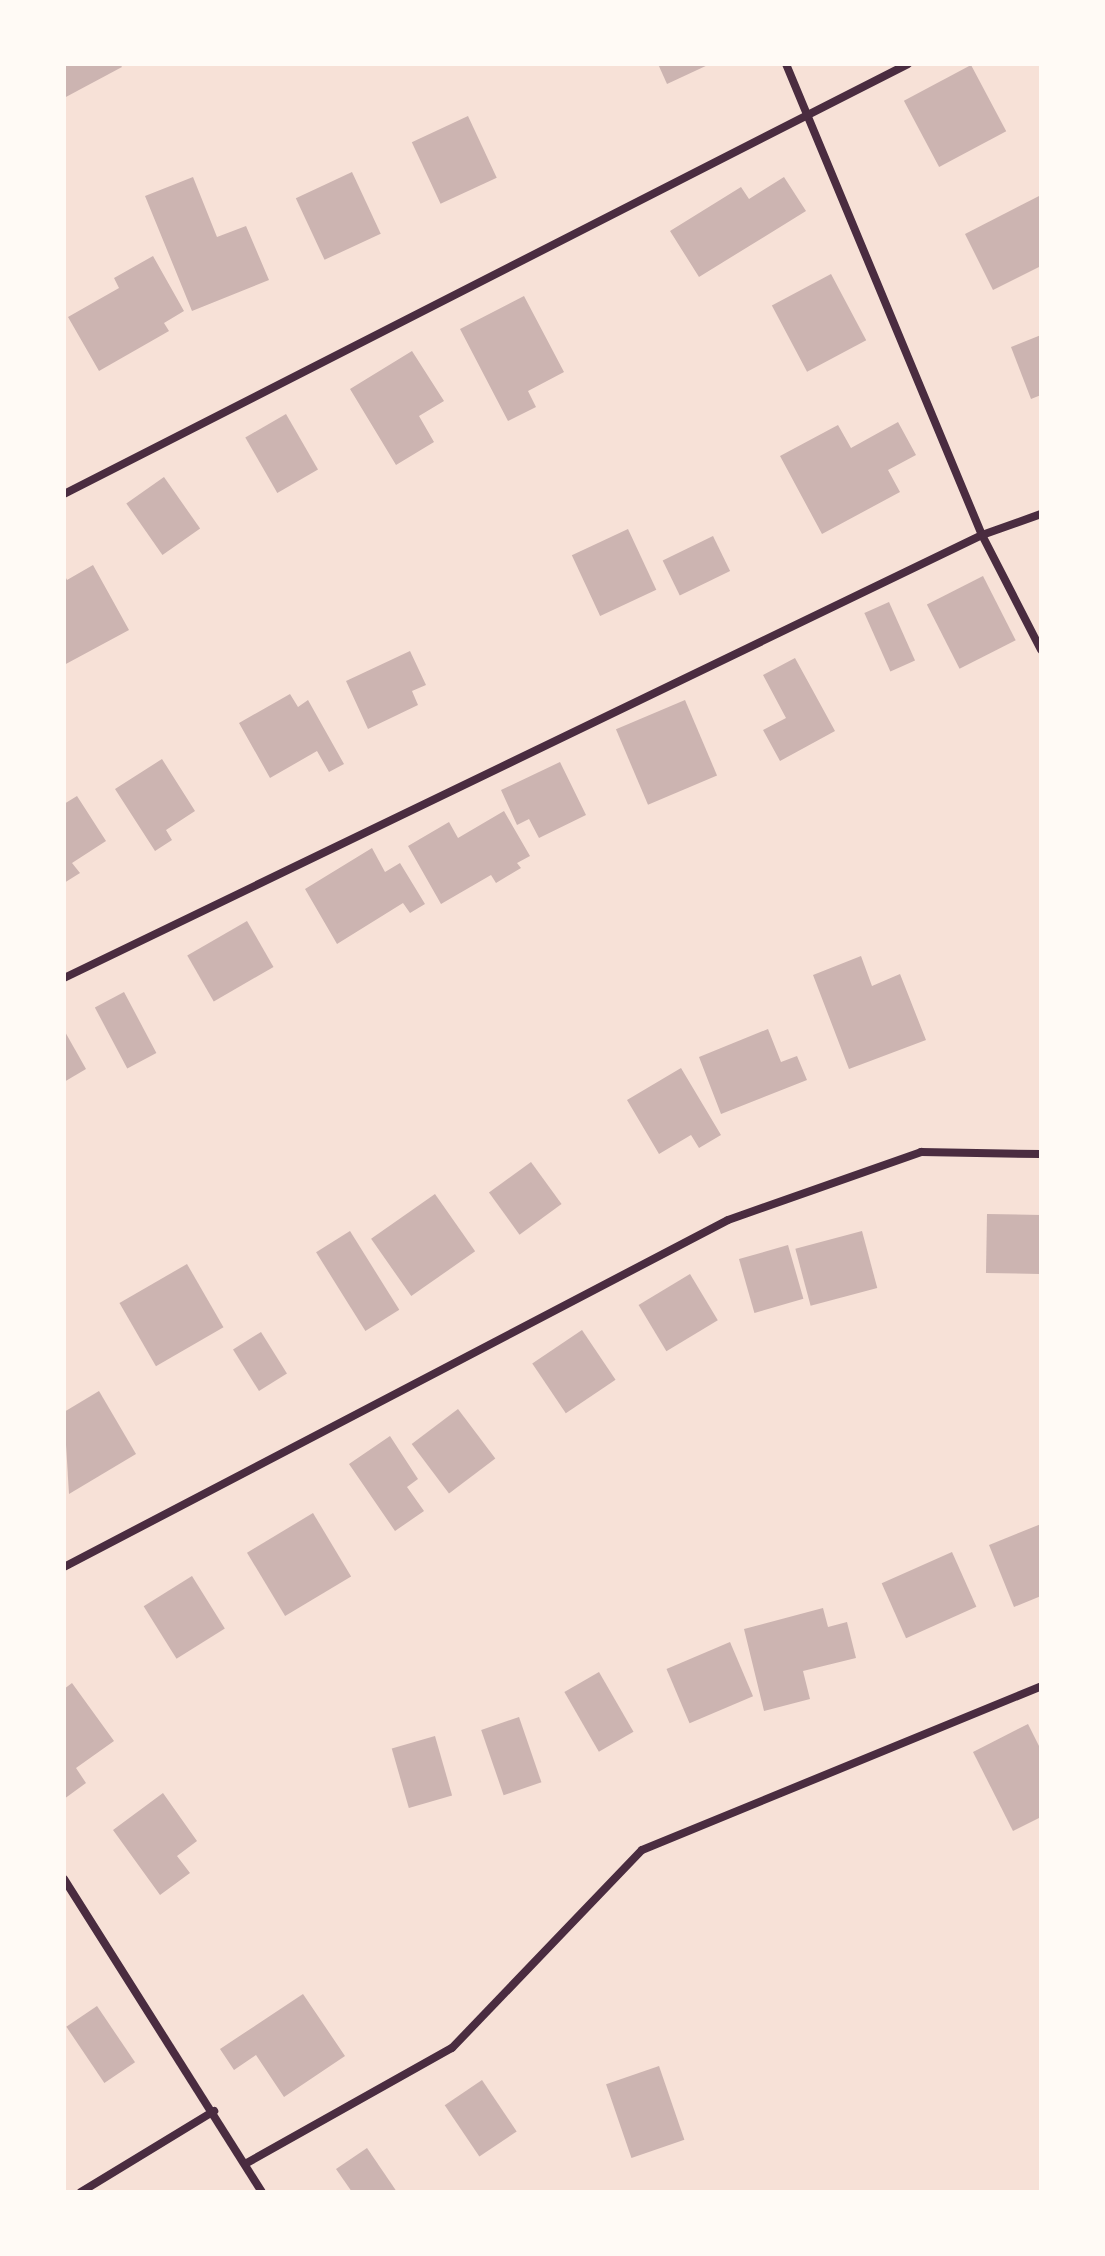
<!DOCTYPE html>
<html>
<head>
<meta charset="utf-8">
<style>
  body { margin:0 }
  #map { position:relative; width:1105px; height:2256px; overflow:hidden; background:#f7e1d7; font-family:"Exo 2",sans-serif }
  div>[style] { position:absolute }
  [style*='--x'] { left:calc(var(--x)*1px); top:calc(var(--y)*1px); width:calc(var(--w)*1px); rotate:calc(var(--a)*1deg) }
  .building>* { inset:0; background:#ccb4b1; transform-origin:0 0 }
  .minor>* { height:8px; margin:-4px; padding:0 4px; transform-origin:4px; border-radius:4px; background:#4a2c40 }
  span { translate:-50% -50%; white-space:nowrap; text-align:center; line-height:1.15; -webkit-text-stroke:7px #fffaf5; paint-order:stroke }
  .frame { position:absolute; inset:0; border:66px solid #fffaf5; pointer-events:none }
</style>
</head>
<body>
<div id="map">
  <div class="building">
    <i style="clip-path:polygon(64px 64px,120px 64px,122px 67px,64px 98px)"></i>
    <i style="clip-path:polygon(658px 64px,710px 64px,667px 84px)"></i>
    <i style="left:971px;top:65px;width:75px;height:76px;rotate:62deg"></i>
    <i style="left:468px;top:116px;width:68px;height:62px;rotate:65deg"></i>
    <i style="left:352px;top:172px;width:68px;height:62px;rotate:65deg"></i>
    <i style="clip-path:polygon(193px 177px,217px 237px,246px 226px,269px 280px,192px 311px,145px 196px)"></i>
    <i style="clip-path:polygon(784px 177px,806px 211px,699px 277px,670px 231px,741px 187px,749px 199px)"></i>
    <i style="clip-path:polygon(1041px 195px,1041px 266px,993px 290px,965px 234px)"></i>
    <i style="clip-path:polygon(153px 256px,184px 311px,164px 323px,169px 331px,99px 371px,68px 317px,119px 288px,114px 278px)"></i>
    <i style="left:831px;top:274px;width:75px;height:67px;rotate:62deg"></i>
    <i style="clip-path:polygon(524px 296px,564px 372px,528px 391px,536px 407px,508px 421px,460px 329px)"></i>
    <i style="clip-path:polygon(1041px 335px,1041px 395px,1031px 399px,1011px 347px)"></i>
    <i style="clip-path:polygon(412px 351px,444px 401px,419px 416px,434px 442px,396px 465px,350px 389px)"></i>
    <i style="left:286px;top:414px;width:64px;height:47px;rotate:60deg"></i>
    <i style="clip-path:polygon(898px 422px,916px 455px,888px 470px,900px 492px,822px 534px,780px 456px,838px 425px,851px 448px)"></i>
    <i style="left:164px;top:477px;width:63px;height:46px;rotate:55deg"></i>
    <i style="left:628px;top:529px;width:67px;height:62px;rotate:65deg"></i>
    <i style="left:713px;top:536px;width:39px;height:56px;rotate:64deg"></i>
    <i style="clip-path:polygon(93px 565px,129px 630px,64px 665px,64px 574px,67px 580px)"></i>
    <i style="left:983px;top:576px;width:72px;height:63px;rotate:63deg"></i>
    <i style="left:889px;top:602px;width:64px;height:27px;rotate:66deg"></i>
    <i style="clip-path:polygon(410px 651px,426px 685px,412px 691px,418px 705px,368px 729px,346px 681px)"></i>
    <i style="clip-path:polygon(795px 658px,835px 731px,780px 761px,763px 730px,786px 718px,763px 675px)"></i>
    <i style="clip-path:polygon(290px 694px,298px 707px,308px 700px,344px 764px,329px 772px,317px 751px,270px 778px,239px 723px)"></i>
    <i style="left:685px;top:700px;width:82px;height:75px;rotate:67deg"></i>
    <i style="clip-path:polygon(162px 759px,195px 811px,166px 830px,172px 840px,155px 851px,115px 789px)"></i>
    <i style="clip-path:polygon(560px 762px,586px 815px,539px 838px,529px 819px,517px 825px,501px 790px)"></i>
    <i style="clip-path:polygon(77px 796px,106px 841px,72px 863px,80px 873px,64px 883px,64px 804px)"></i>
    <i style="clip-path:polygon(504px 811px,530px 856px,517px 863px,521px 868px,496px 883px,491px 875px,441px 904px,408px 846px,449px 822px,458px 838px)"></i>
    <i style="clip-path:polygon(372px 848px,385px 872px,400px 863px,425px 904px,410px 913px,403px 903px,337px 944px,305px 889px)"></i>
    <i style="left:247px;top:921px;width:53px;height:69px;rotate:60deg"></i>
    <i style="clip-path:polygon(861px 956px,872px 986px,900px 974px,926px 1040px,849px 1069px,813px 975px)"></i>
    <i style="left:124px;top:992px;width:69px;height:33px;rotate:62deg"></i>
    <i style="clip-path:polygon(768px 1029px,781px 1062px,797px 1056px,807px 1080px,721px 1114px,699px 1057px)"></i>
    <i style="clip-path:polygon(64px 1030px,86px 1069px,64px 1082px)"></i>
    <i style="clip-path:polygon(681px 1068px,721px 1135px,699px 1148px,691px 1135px,659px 1154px,627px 1100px)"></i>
    <i style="left:531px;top:1162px;width:52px;height:52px;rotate:54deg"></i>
    <i style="left:435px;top:1194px;width:70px;height:78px;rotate:55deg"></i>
    <i style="left:987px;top:1214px;width:54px;height:59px;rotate:1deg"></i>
    <i style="left:350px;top:1231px;width:93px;height:40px;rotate:58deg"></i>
    <i style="left:862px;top:1231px;width:59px;height:69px;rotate:75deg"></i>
    <i style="left:788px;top:1245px;width:56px;height:51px;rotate:74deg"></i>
    <i style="left:187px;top:1264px;width:73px;height:78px;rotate:60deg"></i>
    <i style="left:690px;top:1274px;width:54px;height:60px;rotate:59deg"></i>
    <i style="left:582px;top:1330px;width:60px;height:60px;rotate:56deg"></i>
    <i style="left:261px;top:1332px;width:49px;height:33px;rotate:58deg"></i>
    <i style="clip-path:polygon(99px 1391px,136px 1454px,69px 1494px,64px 1412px)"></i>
    <i style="left:458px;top:1409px;width:62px;height:58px;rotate:53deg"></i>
    <i style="clip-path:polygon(390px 1436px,418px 1479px,407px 1487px,424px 1511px,395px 1531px,349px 1464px)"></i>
    <i style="left:313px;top:1513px;width:74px;height:77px;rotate:59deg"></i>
    <i style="clip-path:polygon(1041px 1524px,1041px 1596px,1014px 1607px,989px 1545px)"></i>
    <i style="left:952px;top:1552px;width:60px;height:77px;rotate:66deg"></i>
    <i style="left:192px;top:1576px;width:62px;height:57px;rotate:58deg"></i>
    <i style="clip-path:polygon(823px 1608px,828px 1627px,847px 1622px,856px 1658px,803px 1671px,810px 1699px,764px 1711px,744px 1629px)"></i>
    <i style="left:730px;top:1642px;width:59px;height:69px;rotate:67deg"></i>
    <i style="left:599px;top:1672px;width:69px;height:40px;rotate:60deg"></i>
    <i style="clip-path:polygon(72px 1683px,114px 1741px,76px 1768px,86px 1783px,64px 1799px,64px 1689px)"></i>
    <i style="left:519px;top:1717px;width:69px;height:40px;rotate:71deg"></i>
    <i style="clip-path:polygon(1028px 1724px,1041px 1750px,1041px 1817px,1013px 1831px,973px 1752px)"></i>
    <i style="left:435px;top:1736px;width:62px;height:45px;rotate:74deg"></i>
    <i style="clip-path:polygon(163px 1793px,197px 1841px,177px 1856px,190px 1873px,160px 1895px,113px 1830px)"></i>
    <i style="clip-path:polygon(303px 1994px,345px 2056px,284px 2097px,256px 2055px,234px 2070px,220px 2049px)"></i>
    <i style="left:97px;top:2006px;width:68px;height:37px;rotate:56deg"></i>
    <i style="left:659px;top:2066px;width:78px;height:56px;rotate:71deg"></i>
    <i style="left:482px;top:2080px;width:62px;height:45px;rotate:56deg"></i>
    <i style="clip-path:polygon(367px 2148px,397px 2192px,352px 2192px,336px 2169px)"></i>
  </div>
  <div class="minor">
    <i style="--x:786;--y:64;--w:510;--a:67.41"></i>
    <i style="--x:982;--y:535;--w:129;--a:62.8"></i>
    <i style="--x:64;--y:494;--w:947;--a:-27"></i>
    <i style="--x:64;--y:978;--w:1019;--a:-25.76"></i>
    <i style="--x:982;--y:535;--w:63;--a:-19.6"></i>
    <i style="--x:64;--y:1567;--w:749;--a:-27.59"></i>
    <i style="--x:728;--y:1220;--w:205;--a:-19.4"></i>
    <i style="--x:921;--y:1152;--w:120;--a:1"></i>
    <i style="--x:64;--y:1879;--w:370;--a:57.7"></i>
    <i style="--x:245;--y:2164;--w:237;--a:-29.3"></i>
    <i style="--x:452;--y:2048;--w:274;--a:-46.2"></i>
    <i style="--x:642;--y:1850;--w:431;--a:-22.3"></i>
    <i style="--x:81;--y:2192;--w:156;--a:-31.3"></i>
  </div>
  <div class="frame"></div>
</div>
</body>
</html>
